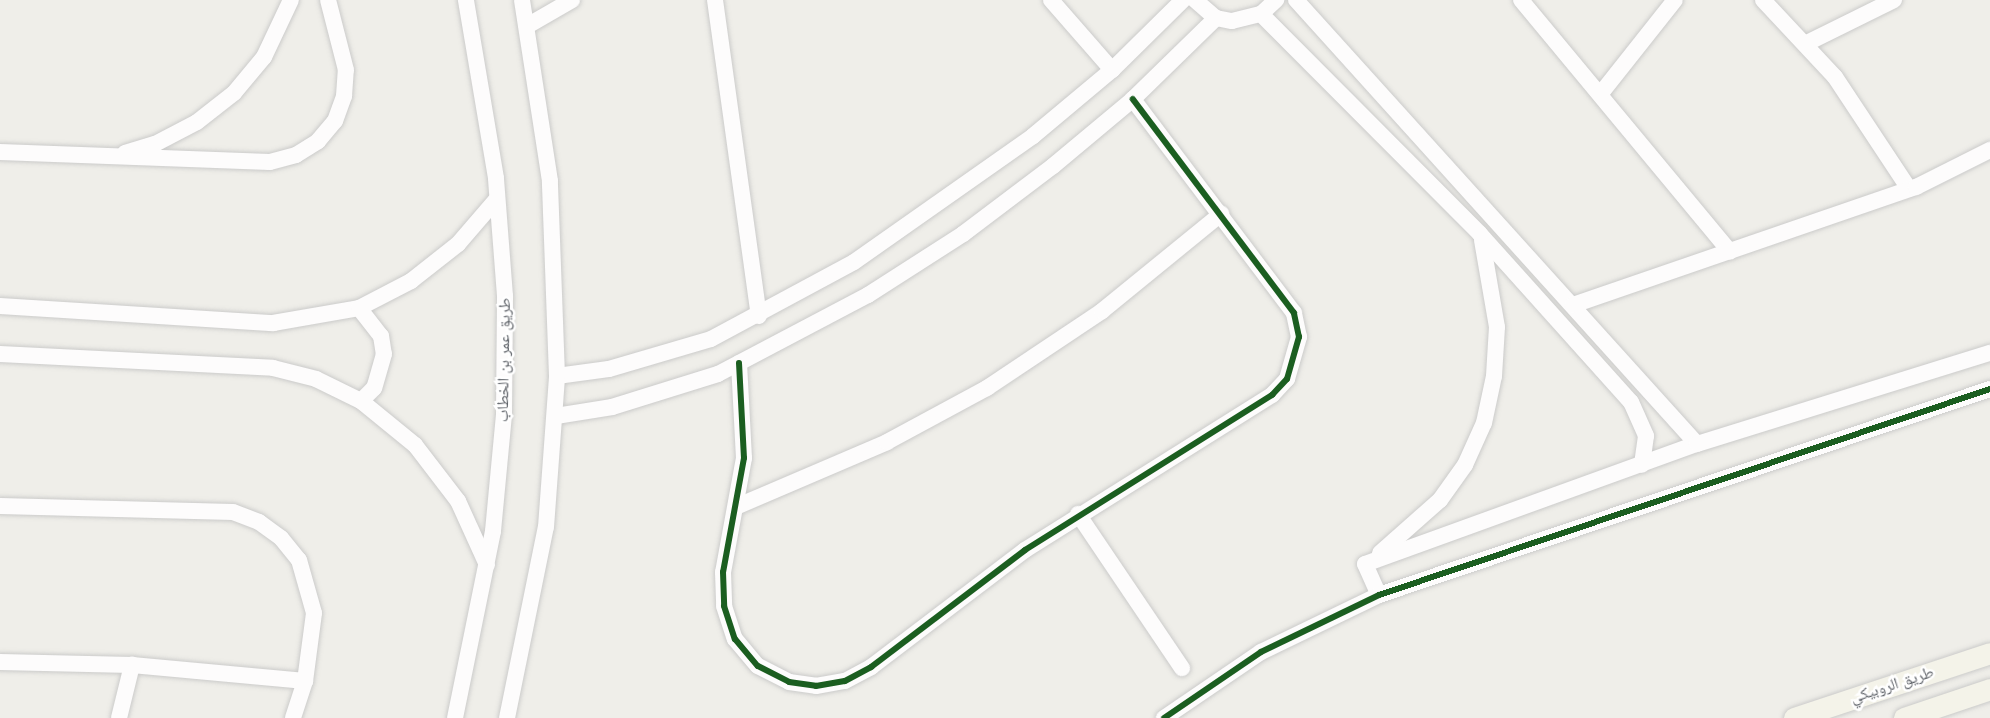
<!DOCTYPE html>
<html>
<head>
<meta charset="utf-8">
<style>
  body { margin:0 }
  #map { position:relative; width:1990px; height:718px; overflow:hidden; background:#efeee9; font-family:"Space Grotesk","Noto Naskh Arabic",sans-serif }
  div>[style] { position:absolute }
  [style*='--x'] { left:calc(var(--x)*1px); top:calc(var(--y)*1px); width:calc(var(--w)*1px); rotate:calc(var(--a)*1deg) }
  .roads { filter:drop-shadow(0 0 2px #cbcbca) drop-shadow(0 0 2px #cbcbca) }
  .minor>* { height:16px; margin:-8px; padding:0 8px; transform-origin:8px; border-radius:8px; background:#fdfcfc }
  .major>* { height:21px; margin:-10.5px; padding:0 10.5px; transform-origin:10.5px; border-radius:10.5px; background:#f4f3e9 }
  .cycleway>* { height:6px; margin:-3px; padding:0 3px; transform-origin:3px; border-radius:3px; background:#1b5e20 }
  span { translate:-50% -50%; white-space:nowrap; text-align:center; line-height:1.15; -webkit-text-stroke:5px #fff; paint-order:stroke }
  .street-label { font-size:16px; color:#5e6268 }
</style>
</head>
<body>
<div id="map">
  <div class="roads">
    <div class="minor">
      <i style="--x:715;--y:0;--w:319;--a:82.1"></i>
      <i style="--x:1051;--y:0;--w:93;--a:48.9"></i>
      <i style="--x:1195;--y:0;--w:28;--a:41"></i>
      <i style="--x:1216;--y:18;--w:16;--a:11"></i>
      <i style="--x:1232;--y:21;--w:30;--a:-14"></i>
      <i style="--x:1261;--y:14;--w:21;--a:-43"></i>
      <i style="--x:1296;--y:0;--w:598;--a:47.91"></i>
      <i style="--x:1521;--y:0;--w:327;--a:50.3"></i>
      <i style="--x:1763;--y:0;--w:105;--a:46.9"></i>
      <i style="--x:1835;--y:77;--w:134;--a:56.5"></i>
      <i style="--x:1261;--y:14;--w:310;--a:45.1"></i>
      <i style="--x:1480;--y:234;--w:226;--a:48.1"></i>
      <i style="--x:1631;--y:402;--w:37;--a:66"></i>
      <i style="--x:1646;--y:436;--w:29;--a:98"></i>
      <i style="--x:527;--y:26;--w:52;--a:-30"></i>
      <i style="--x:1807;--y:43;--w:97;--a:-26.3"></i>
      <i style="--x:1602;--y:92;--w:117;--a:-51.6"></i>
      <i style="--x:0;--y:152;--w:270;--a:2.1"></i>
      <i style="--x:270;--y:162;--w:27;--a:-15"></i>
      <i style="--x:296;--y:155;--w:26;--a:-32"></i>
      <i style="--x:318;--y:141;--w:26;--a:-50"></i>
      <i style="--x:335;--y:121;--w:27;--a:-70"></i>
      <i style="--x:344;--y:96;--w:26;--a:-86"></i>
      <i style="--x:346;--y:70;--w:72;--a:-104.4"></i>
      <i style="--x:125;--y:153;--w:31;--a:-17"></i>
      <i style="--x:155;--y:144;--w:47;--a:-27.6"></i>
      <i style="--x:197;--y:122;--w:47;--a:-38.1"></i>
      <i style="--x:234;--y:93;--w:47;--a:-50.2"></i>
      <i style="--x:264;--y:57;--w:63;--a:-64.7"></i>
      <i style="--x:1573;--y:305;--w:363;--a:-19"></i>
      <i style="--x:1916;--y:187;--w:83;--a:-26.6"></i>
      <i style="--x:0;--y:306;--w:274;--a:3.6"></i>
      <i style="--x:273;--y:323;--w:87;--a:-9.9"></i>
      <i style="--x:359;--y:308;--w:59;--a:-27.4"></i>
      <i style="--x:411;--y:281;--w:60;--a:-38.2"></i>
      <i style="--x:458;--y:244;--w:58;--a:-49.2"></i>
      <i style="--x:359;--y:308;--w:36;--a:52"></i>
      <i style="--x:381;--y:336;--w:18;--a:81"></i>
      <i style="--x:384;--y:354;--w:35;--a:106"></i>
      <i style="--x:374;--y:388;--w:18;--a:135"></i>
      <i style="--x:0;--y:354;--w:273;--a:2.9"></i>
      <i style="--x:273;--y:368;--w:44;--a:14.3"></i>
      <i style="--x:316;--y:379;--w:50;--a:26.1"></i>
      <i style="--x:361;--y:401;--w:70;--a:39.2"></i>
      <i style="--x:415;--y:445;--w:71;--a:52.5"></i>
      <i style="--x:458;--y:501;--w:70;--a:65.6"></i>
      <i style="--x:739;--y:363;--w:95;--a:87"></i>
      <i style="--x:744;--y:458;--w:116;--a:100.4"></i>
      <i style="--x:723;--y:572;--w:34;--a:88"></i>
      <i style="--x:724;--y:606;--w:35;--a:72"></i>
      <i style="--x:735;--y:639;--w:35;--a:50"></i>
      <i style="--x:758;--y:666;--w:35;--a:27"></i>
      <i style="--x:789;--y:682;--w:27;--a:8"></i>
      <i style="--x:816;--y:686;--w:29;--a:-10"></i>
      <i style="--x:845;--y:681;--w:30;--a:-28"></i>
      <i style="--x:871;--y:667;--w:193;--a:-37.2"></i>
      <i style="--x:1025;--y:550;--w:292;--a:-32.1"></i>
      <i style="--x:1272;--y:395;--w:22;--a:-47"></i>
      <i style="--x:1287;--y:379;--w:44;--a:-74.1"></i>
      <i style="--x:1299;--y:337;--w:25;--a:-102"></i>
      <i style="--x:1294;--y:313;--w:268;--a:-127"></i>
      <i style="--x:557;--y:376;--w:52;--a:-7.7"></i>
      <i style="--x:609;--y:369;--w:106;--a:-16.4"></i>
      <i style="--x:711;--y:339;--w:162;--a:-28.3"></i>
      <i style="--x:854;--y:262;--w:219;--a:-35.1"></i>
      <i style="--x:1033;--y:136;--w:103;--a:-39.9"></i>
      <i style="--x:1112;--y:70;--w:100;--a:-44.6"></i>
      <i style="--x:556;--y:416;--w:57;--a:-9.1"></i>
      <i style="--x:612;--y:407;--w:111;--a:-17.3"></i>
      <i style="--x:718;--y:374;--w:170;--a:-27.8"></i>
      <i style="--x:868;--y:295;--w:113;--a:-32.7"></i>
      <i style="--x:963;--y:234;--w:113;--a:-37.1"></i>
      <i style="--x:1053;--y:166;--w:104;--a:-39.9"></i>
      <i style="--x:1133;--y:99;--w:116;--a:-44.3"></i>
      <i style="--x:0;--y:506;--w:233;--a:1.5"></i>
      <i style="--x:233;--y:512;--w:28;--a:21"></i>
      <i style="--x:259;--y:522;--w:27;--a:36"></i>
      <i style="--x:281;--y:538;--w:28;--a:51"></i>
      <i style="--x:299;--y:560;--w:55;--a:74.2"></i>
      <i style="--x:314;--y:613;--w:69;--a:97.5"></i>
      <i style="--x:305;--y:681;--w:39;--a:108"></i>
      <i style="--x:738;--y:506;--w:162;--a:-23.2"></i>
      <i style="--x:887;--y:442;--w:114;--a:-28.4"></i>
      <i style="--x:987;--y:388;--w:138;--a:-33.8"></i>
      <i style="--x:1102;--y:311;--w:154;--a:-39.2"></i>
      <i style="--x:1078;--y:514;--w:186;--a:56"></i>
      <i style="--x:1380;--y:553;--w:80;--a:-41.5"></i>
      <i style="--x:1440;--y:500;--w:43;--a:-54.5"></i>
      <i style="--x:1465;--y:465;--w:46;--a:-65.7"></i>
      <i style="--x:1484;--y:423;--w:48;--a:-78"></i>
      <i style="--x:1494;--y:376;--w:49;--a:-86.5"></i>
      <i style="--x:1497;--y:327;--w:88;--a:-99.8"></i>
      <i style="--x:1365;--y:564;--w:353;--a:-19.9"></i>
      <i style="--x:1697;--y:444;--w:307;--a:-17.3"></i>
      <i style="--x:1365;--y:564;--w:34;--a:66"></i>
      <i style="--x:0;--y:662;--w:132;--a:1.3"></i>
      <i style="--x:132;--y:665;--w:174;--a:5.3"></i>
      <i style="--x:119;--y:718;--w:55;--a:-76.2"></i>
      <i style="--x:455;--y:718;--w:191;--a:-78.5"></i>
      <i style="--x:493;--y:531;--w:118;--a:-84.6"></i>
      <i style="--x:504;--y:414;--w:118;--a:-89.5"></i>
      <i style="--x:505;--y:296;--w:118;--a:-94.4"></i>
      <i style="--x:496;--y:178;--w:181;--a:-99.6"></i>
      <i style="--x:507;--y:718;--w:195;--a:-78.5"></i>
      <i style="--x:546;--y:527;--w:151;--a:-85.8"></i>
      <i style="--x:557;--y:376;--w:195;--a:-92.1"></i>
      <i style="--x:550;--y:181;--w:183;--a:-98.8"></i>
      <i style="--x:1164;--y:718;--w:117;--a:-34.2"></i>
      <i style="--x:1261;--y:652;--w:131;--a:-25.8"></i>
      <i style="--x:1379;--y:595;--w:645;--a:-18.63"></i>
    </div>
    <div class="major">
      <i style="--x:1794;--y:718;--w:206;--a:-18.3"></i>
      <i style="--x:1904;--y:718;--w:91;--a:-18.6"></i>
    </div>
  </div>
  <div class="cycleway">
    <i style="--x:739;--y:363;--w:95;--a:87"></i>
    <i style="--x:744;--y:458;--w:116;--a:100.4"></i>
    <i style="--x:723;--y:572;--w:34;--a:88"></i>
    <i style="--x:724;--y:606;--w:35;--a:72"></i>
    <i style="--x:735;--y:639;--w:35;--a:50"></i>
    <i style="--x:758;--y:666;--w:35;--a:27"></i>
    <i style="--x:789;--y:682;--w:27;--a:8"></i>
    <i style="--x:816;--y:686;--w:29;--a:-10"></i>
    <i style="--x:845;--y:681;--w:30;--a:-28"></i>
    <i style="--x:871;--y:667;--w:193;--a:-37.2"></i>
    <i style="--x:1025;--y:550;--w:292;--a:-32.1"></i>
    <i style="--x:1272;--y:395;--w:22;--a:-47"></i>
    <i style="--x:1287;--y:379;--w:44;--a:-74.1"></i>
    <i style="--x:1299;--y:337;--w:25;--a:-102"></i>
    <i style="--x:1294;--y:313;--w:268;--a:-127"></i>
    <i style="--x:1164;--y:718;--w:117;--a:-34.2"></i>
    <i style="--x:1261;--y:652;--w:131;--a:-25.8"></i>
    <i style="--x:1379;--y:595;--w:645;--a:-18.63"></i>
  </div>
  <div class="street-label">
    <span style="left:504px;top:360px;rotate:-89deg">طريق عمر بن الخطاب</span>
    <span style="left:1892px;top:685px;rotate:-18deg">طريق الروبيكي</span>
  </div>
</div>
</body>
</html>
